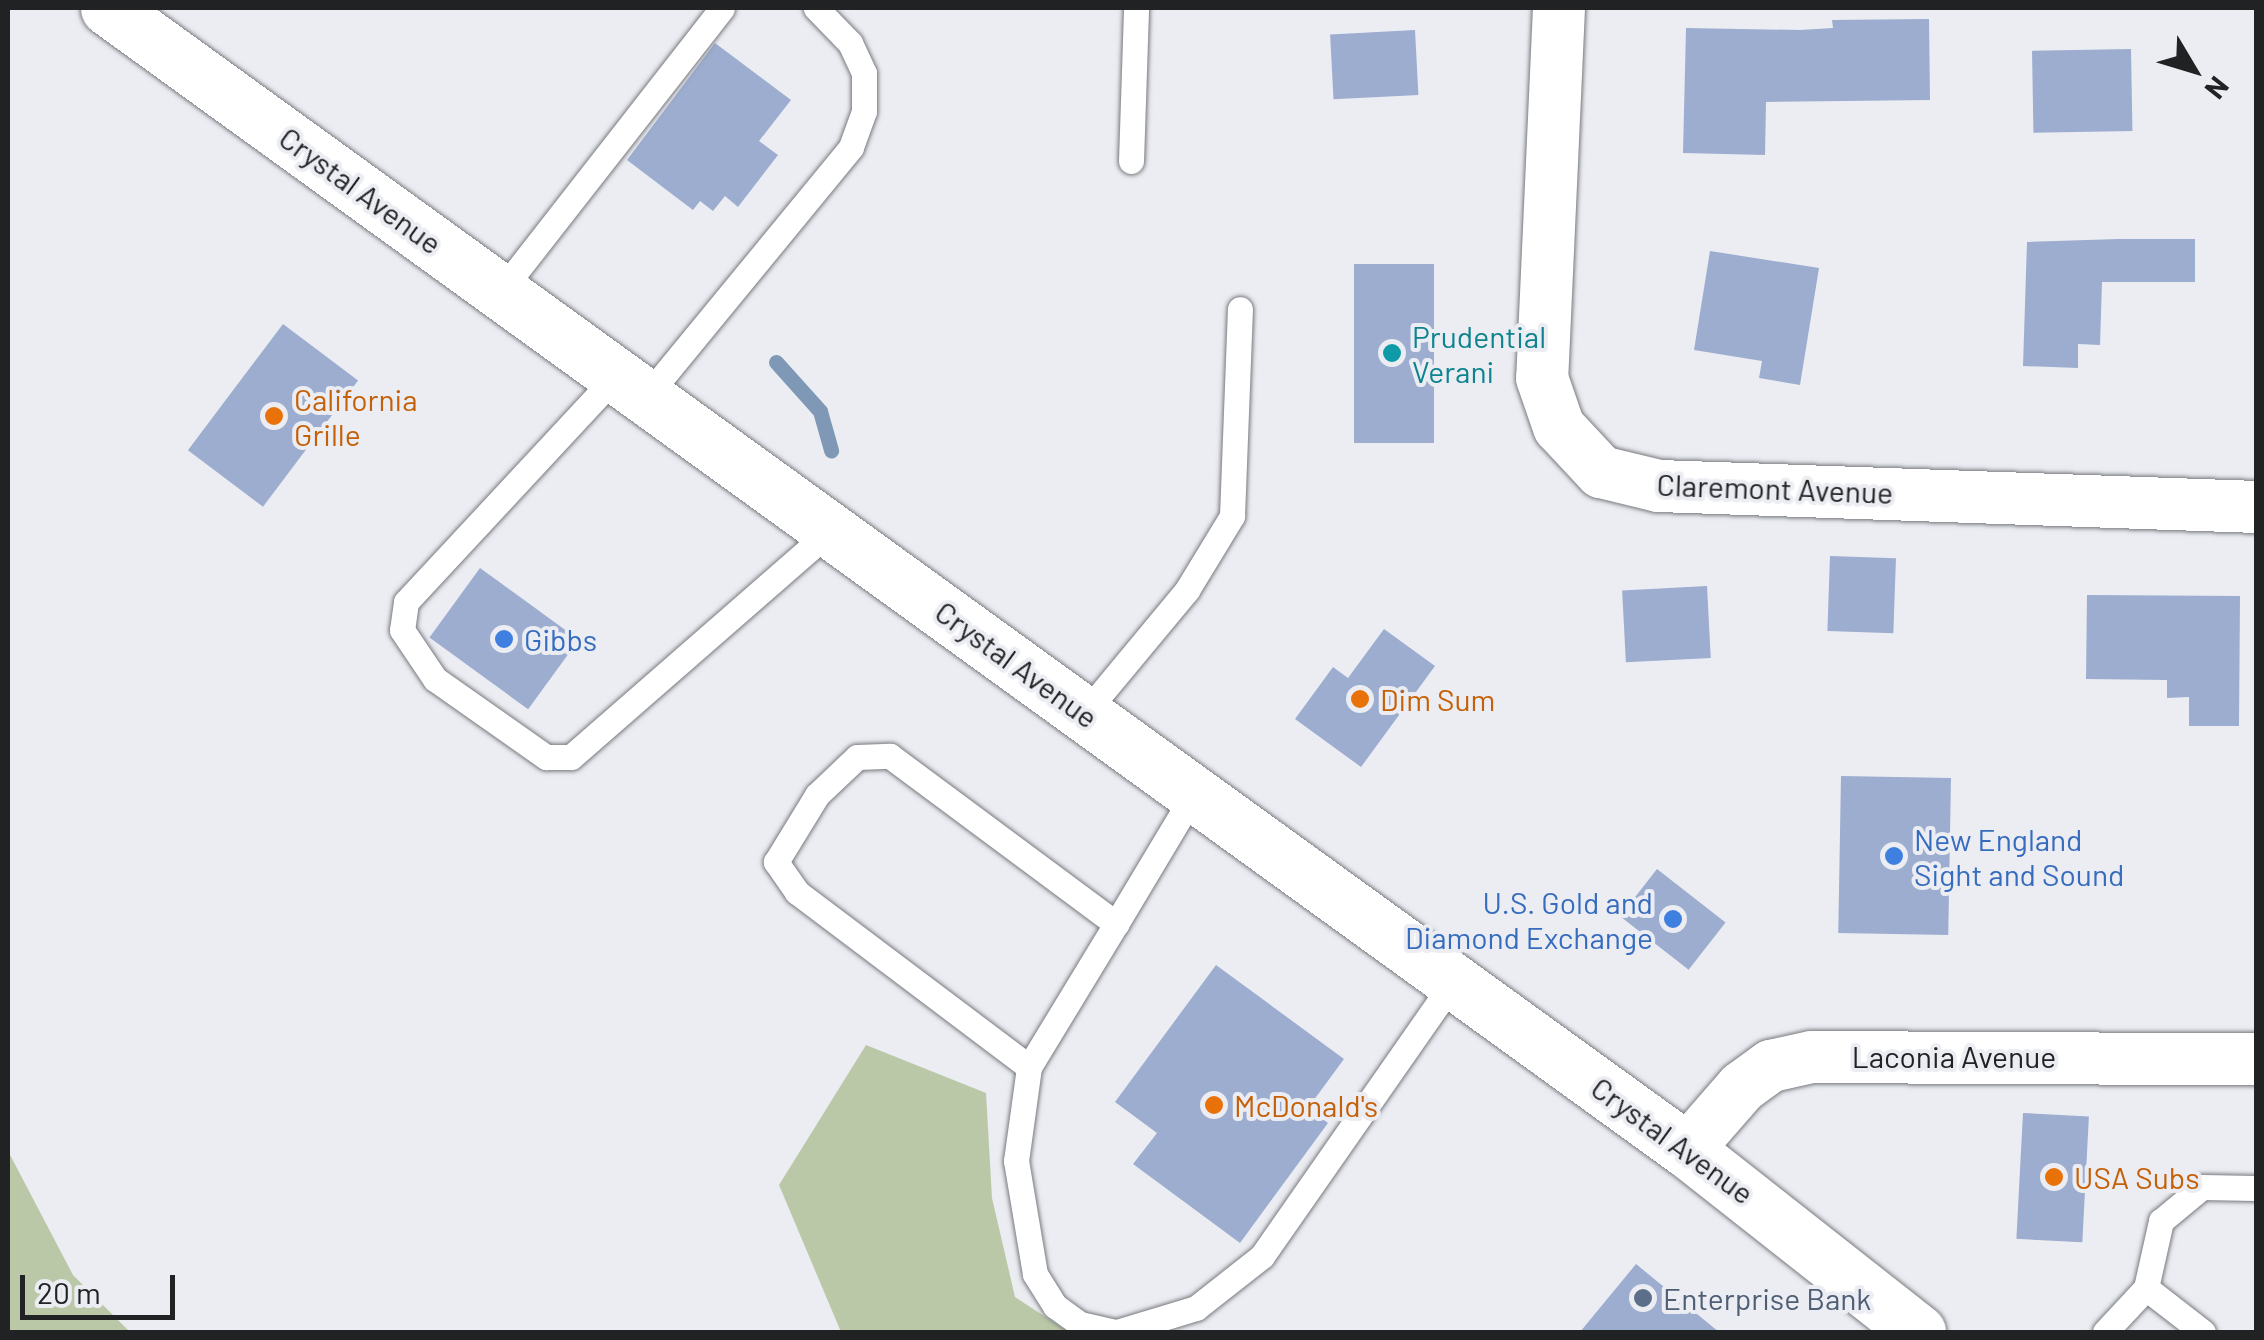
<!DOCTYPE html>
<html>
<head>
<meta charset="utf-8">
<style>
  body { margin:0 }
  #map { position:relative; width:2264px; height:1340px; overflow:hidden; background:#ebedf3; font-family:Barlow,sans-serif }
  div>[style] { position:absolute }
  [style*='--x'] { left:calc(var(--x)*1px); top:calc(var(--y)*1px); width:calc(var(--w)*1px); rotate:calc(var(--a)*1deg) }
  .green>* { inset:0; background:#bac8a7 }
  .stream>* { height:15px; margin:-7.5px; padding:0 7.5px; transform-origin:7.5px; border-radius:7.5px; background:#7e98b5 }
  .building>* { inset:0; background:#9dadcf; transform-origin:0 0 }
  .roads { filter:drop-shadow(0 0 2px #787a7f) drop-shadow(0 0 2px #787a7f) }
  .service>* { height:25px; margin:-12.5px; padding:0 12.5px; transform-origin:12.5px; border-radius:12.5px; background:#fff }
  .minor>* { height:52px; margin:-26px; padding:0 26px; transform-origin:26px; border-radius:26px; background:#fff }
  .primary>* { height:55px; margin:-27.5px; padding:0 27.5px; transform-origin:27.5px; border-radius:27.5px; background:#fff }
  .dots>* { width:28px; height:28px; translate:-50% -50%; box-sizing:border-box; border:5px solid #ebedf3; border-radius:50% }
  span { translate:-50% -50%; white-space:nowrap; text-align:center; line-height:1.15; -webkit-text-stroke:8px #ebedf3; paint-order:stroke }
  .street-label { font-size:30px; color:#212224 }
  .culture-label { font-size:30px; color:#0d838f }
  .left { translate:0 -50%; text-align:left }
  .food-label { font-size:30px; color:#c56008 }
  .shop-label { font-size:30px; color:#366cbe }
  .right { translate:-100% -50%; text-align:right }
  .service-label { font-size:30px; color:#4e5e75 }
  .frame { position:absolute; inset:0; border:10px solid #212224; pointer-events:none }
  .north { position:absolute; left:2144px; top:20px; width:100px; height:100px; -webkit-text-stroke:8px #ebedf3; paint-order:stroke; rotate:128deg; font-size:28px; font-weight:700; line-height:40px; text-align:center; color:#212224 }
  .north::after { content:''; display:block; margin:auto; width:35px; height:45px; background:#212224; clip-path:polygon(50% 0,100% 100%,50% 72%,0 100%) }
  .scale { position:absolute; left:20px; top:1275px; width:155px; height:45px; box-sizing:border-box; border:5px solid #212224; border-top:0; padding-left:12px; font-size:30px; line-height:35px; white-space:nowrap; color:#212224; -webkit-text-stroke:8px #ebedf3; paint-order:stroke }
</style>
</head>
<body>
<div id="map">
  <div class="green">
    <i style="clip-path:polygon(866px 1045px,986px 1093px,992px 1198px,1015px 1297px,1069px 1332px,841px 1332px,779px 1185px)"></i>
    <i style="clip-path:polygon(8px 1151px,73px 1275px,130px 1332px,8px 1332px)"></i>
  </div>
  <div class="stream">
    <i style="--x:776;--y:362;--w:66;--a:48.1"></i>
    <i style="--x:820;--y:411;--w:41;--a:74.2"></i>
  </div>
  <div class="building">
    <i style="clip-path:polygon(1929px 19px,1930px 100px,1766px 102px,1765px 155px,1683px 153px,1686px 28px,1800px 30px,1833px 28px,1832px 20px)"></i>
    <i style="left:1415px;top:30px;width:65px;height:85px;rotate:87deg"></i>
    <i style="clip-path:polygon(715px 43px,791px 100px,759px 141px,778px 155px,738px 207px,725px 196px,713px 211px,700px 201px,693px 210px,627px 160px)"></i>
    <i style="left:2131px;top:49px;width:82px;height:99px;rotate:89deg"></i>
    <i style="clip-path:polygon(2118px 239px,2195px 239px,2195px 282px,2102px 282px,2100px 345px,2078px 344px,2078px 368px,2023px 366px,2027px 242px)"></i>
    <i style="clip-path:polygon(1710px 251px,1819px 268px,1800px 385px,1759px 378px,1762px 361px,1694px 350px)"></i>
    <i style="left:1354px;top:264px;width:80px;height:179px"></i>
    <i style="left:283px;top:324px;width:94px;height:158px;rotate:37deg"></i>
    <i style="left:1830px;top:556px;width:66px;height:75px;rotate:2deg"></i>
    <i style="left:480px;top:568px;width:122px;height:86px;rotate:36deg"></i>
    <i style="left:1707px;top:586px;width:72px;height:85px;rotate:87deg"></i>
    <i style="clip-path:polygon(2087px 595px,2240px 596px,2239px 726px,2189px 726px,2189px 697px,2167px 698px,2167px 680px,2086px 679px)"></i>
    <i style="clip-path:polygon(1384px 629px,1435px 666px,1361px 767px,1295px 719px,1333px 667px,1348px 678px)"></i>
    <i style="left:1841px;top:776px;width:110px;height:157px;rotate:1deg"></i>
    <i style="left:1657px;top:869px;width:87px;height:60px;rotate:38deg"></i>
    <i style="clip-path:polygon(1216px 965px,1344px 1059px,1308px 1108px,1328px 1123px,1240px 1243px,1133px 1164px,1157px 1133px,1115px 1102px)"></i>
    <i style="left:2023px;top:1113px;width:66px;height:126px;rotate:3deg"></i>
    <i style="clip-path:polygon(1636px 1264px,1719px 1332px,1580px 1332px)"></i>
  </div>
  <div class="roads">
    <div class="service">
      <i style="--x:1131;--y:161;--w:153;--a:-88.1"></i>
      <i style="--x:501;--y:291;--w:359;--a:-52"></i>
      <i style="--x:617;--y:375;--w:310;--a:132.9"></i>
      <i style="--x:406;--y:602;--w:28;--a:98"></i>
      <i style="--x:402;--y:630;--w:59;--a:56"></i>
      <i style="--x:435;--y:679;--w:136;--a:35.1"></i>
      <i style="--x:546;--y:757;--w:25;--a:0"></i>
      <i style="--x:571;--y:757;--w:345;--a:-41.1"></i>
      <i style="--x:646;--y:397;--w:323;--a:-50.6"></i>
      <i style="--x:851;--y:147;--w:38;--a:-70"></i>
      <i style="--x:864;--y:111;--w:38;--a:-90"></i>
      <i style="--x:864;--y:73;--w:33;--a:-115"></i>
      <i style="--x:850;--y:43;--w:49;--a:-134.2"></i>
      <i style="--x:1085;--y:713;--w:160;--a:-50.3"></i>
      <i style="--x:1187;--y:590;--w:87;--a:-58.7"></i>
      <i style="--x:1232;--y:516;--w:207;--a:-87.8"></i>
      <i style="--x:1029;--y:1067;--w:167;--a:-58.7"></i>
      <i style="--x:2146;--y:1288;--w:69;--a:-77.4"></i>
      <i style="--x:2161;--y:1221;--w:53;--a:-39.7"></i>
      <i style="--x:2202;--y:1187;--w:54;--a:1.1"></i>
      <i style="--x:1115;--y:1332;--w:36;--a:-167"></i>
      <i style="--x:1080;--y:1324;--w:31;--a:-144"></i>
      <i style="--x:1055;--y:1306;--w:38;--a:-122"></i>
      <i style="--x:1035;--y:1274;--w:115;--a:-99.5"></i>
      <i style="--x:1016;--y:1161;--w:95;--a:-82.1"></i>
      <i style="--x:1029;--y:1067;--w:291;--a:-143"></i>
      <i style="--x:797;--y:892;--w:37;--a:-125"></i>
      <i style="--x:776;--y:862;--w:79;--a:-58.5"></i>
      <i style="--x:817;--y:795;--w:55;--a:-43.5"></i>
      <i style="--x:857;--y:757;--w:33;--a:-2"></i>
      <i style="--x:890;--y:756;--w:282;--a:36.6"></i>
      <i style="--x:1116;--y:924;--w:154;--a:-59.1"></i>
      <i style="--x:1117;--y:1332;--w:83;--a:-16.9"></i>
      <i style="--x:1196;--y:1308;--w:84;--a:-38.2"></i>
      <i style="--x:1262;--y:1256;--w:335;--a:-55.1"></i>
      <i style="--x:2105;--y:1332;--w:60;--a:-47"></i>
      <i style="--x:2146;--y:1288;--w:72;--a:37.7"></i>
    </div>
    <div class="minor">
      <i style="--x:1559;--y:8;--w:370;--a:92.6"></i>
      <i style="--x:1542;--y:378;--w:52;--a:70.9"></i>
      <i style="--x:1559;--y:427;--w:62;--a:47"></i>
      <i style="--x:1601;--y:472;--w:60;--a:13.6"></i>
      <i style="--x:1659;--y:486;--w:597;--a:2.01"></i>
      <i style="--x:1687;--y:1150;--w:84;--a:-48.9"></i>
      <i style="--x:1742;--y:1087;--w:36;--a:-36"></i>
      <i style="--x:1771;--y:1066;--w:42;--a:-12.4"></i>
      <i style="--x:1812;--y:1057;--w:444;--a:0.3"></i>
    </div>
    <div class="primary">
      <i style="--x:108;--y:8;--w:1949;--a:35.88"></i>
      <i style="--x:1687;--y:1150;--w:294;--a:38.2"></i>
    </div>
  </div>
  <div class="dots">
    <i style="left:1392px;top:353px;background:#0f9aa8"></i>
    <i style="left:274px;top:416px;background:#e8710a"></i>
    <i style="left:504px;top:639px;background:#3f7fe0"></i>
    <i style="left:1360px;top:699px;background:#e8710a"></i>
    <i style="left:1894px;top:856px;background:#3f7fe0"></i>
    <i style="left:1673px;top:919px;background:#3f7fe0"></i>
    <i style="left:1214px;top:1105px;background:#e8710a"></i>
    <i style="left:2054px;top:1177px;background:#e8710a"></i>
    <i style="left:1643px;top:1298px;background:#5c6f8a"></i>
  </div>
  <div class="street-label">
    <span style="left:361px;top:190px;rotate:36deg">Crystal Avenue</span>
    <span style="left:1775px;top:488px;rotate:2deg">Claremont Avenue</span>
    <span style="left:1017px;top:664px;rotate:36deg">Crystal Avenue</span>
    <span style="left:1954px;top:1056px">Laconia Avenue</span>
    <span style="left:1673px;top:1140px;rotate:36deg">Crystal Avenue</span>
  </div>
  <div class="culture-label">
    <span class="left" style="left:1412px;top:353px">Prudential<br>Verani</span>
  </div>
  <div class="food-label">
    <span class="left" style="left:294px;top:416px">California<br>Grille</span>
    <span class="left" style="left:1380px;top:699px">Dim Sum</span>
    <span class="left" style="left:1234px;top:1105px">McDonald's</span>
    <span class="left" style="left:2074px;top:1177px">USA Subs</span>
  </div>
  <div class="shop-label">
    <span class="left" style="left:524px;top:639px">Gibbs</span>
    <span class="left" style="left:1914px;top:856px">New England<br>Sight and Sound</span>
    <span class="right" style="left:1653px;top:919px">U.S. Gold and<br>Diamond Exchange</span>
  </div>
  <div class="service-label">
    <span class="left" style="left:1663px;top:1298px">Enterprise Bank</span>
  </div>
  <div class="frame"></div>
  <div class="north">N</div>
  <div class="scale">20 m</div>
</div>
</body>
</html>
